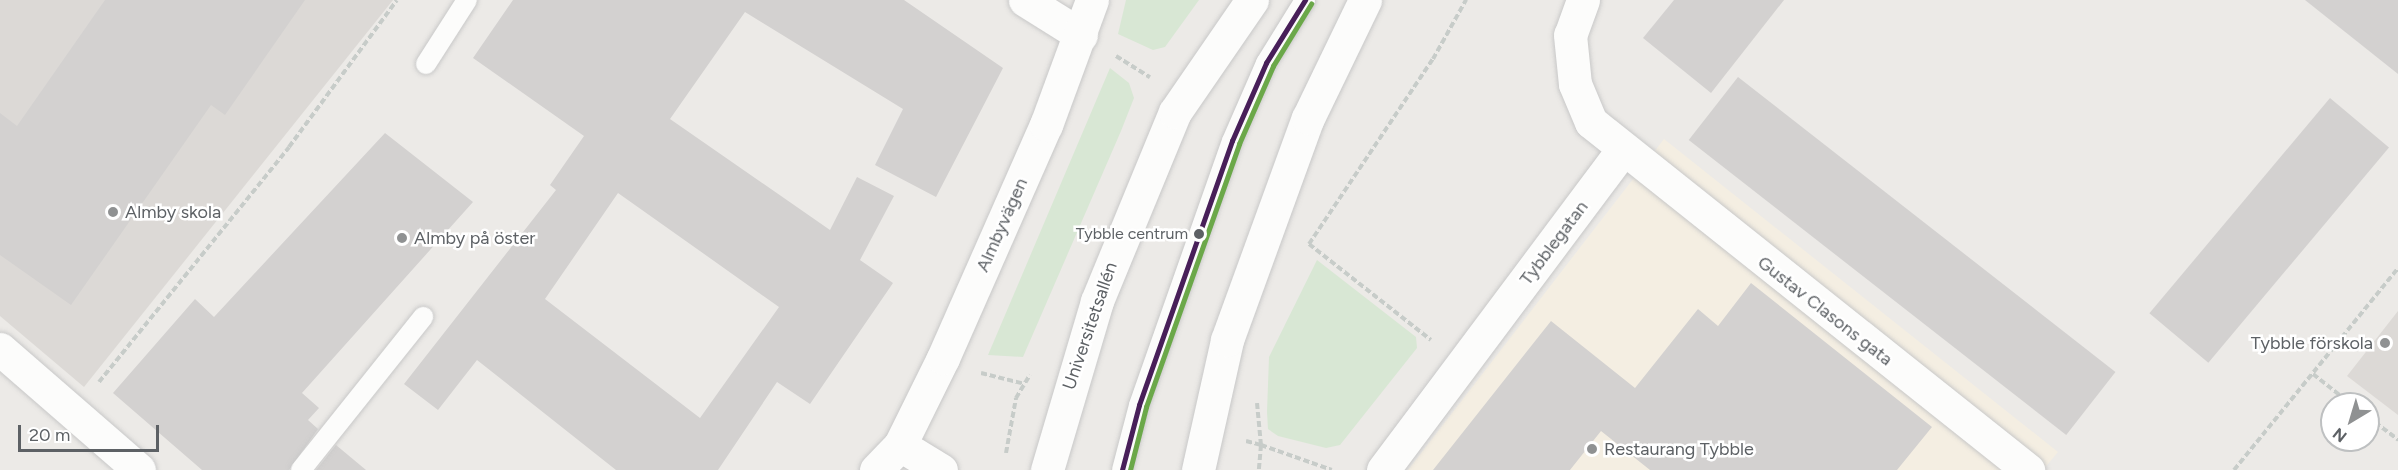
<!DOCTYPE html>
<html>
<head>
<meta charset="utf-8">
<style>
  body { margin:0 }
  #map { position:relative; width:2398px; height:470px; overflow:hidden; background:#eceae7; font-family:Figtree,sans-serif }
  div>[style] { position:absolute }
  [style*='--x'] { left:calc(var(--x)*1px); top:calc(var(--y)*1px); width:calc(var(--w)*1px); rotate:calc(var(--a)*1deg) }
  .commercial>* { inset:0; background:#f4eee2 }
  .education>* { inset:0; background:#dcd9d6 }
  .green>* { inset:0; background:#d8e7d4 }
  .building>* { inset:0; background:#d3d1d0; transform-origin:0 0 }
  .path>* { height:4px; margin-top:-2px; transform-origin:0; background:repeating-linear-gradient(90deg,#c7ccc9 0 6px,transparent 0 9px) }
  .roads { filter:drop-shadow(0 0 2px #c8c8c8) drop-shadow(0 0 2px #c8c8c8) }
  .service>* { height:20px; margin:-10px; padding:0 10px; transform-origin:10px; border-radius:10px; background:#fcfcfb }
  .minor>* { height:33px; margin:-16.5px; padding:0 16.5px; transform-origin:16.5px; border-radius:16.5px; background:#fcfcfb }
  .secondary>* { height:33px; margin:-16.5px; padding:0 16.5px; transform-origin:16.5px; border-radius:16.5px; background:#fcfcfb }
  .bus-1>* { height:4.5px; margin:-2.25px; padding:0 2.25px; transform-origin:2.25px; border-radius:2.25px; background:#481f59 }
  .bus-2>* { height:4.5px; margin:-2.25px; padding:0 2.25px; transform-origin:2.25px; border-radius:2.25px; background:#6ba849 }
  .dots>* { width:16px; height:16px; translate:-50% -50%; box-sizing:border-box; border:3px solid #fff; border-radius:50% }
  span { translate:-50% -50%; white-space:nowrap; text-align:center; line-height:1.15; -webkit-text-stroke:5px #fff; paint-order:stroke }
  .bus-label { font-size:16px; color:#5d6165 }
  .right { translate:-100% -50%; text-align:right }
  .poi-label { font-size:18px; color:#5d6165 }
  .left { translate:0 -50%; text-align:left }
  .street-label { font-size:18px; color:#5d6165 }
  .north { position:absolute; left:2320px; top:392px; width:60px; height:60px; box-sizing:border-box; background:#fff; border:2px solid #bec0c1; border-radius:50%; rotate:218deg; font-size:16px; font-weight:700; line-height:24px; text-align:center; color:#5d6165 }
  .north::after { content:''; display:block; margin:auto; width:21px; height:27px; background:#8f9192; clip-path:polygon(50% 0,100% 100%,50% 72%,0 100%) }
  .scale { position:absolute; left:18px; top:425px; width:141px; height:27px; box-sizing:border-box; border:3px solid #5d6165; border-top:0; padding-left:8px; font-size:18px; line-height:21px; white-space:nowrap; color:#5d6165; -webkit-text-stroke:4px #fff; paint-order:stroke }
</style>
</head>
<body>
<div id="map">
  <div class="commercial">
    <i style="clip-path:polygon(1664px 139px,2058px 452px,2043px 470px,1408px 470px)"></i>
  </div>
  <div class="education">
    <i style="clip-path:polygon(0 0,393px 0,84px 387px,0 316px)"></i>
    <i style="clip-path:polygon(2398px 311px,2398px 415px,2347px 376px)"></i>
  </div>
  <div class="green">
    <i style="clip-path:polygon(1126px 0,1199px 0,1165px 47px,1153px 50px,1118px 34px)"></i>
    <i style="clip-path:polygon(1110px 68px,1129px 83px,1134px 98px,1121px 131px,1023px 357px,988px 355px)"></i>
    <i style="clip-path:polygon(1317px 260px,1416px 337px,1417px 348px,1340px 445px,1326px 448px,1278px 436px,1268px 429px,1267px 412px,1269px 357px)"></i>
  </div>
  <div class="building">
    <i style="clip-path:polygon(105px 0,305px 0,225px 115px,211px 105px,71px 305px,0 255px,0 113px,17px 126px)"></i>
    <i style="clip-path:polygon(evenodd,513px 0,904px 0,1003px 68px,936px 197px,875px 165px,903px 109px,745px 12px,670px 119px,830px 230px,857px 177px,894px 196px,860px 260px,893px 283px,810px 404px,777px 382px,718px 470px,616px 470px,477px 360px,438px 410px,404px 384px,556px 190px,550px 185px,584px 136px,473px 58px,513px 0,618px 193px,779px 307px,700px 418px,545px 299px,618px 193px)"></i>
    <i style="clip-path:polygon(1674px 0,1784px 0,1711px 93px,1643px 38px)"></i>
    <i style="clip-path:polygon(2305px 0,2398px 0,2398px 74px)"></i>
    <i style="left:1738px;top:77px;width:479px;height:80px;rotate:38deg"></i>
    <i style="left:2330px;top:98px;width:77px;height:281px;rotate:40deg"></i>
    <i style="clip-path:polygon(385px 133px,473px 202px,302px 393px,319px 408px,308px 420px,318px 429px,289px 470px,202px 470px,113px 393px,195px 299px,214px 317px)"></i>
    <i style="clip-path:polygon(1751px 283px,1932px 427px,1897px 470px,1650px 470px,1601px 431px,1570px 470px,1433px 470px,1551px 321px,1635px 388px,1698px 309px,1718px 326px)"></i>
    <i style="clip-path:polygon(336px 445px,366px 470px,316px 470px)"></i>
  </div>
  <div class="path">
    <i style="--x:1116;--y:56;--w:40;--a:32"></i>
    <i style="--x:1309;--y:244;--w:223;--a:-56.2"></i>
    <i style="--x:1433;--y:59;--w:68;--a:-60.8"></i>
    <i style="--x:1309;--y:244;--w:155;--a:38.2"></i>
    <i style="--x:981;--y:373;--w:45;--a:14"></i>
    <i style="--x:2313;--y:374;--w:48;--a:38.3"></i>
    <i style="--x:99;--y:382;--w:302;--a:-51"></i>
    <i style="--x:289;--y:147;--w:182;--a:-53.7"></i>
    <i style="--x:1257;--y:403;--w:42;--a:84.6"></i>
    <i style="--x:1261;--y:445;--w:75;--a:19.4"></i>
    <i style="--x:2368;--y:417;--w:38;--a:37"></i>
    <i style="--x:1246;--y:441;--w:16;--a:15"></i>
    <i style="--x:1261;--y:445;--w:25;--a:95"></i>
    <i style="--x:1006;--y:453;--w:56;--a:-79.7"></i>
    <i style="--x:1016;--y:398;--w:27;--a:-59"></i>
    <i style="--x:2234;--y:470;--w:260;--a:-50.9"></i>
  </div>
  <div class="roads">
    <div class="service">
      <i style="--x:426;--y:64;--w:76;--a:-57.4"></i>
      <i style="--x:301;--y:470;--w:196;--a:-51.4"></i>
      <i style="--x:1122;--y:470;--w:67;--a:-75.3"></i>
      <i style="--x:1139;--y:405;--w:280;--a:-70.6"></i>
      <i style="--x:1232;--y:141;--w:85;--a:-66.4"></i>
      <i style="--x:1266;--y:63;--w:74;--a:-58.2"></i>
    </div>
    <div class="minor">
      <i style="--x:1025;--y:0;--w:66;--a:32"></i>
      <i style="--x:1583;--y:0;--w:37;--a:110"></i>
      <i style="--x:1570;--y:35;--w:49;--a:84.2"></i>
      <i style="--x:1575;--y:84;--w:41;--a:67.2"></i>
      <i style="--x:1591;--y:122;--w:559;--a:38.53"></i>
      <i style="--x:0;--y:349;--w:184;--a:41"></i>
      <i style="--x:900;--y:445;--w:48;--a:31.4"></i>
      <i style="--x:876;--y:470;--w:35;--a:-46"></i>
      <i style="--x:900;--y:445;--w:97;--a:-63.7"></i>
      <i style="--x:943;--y:358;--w:255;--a:-66.2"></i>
      <i style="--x:1046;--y:125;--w:133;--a:-69.8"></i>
      <i style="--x:1383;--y:470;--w:399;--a:-53.2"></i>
    </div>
    <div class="secondary">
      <i style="--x:1047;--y:470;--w:176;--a:-73.5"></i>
      <i style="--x:1097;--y:301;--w:204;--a:-67.6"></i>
      <i style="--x:1175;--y:112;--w:136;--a:-55.5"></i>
      <i style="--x:1198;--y:470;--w:133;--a:-77.4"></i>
      <i style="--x:1227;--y:340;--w:236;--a:-70"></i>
      <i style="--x:1308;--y:118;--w:131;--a:-64.2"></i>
    </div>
  </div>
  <div class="bus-1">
    <i style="--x:1122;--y:470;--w:67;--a:-75.3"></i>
    <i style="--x:1139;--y:405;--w:280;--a:-70.6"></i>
    <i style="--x:1232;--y:141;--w:85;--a:-66.4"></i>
    <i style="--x:1266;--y:63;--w:74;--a:-58.2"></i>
  </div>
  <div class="bus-2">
    <i style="--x:1130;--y:470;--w:65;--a:-75.7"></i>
    <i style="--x:1146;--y:407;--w:279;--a:-70.5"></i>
    <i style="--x:1239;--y:144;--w:85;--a:-66.4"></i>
    <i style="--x:1273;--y:66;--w:73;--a:-58.5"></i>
  </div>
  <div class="dots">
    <i style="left:113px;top:212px;background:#8f9192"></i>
    <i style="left:1199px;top:234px;background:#5d6165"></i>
    <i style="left:402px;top:238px;background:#8f9192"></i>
    <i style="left:2385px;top:343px;background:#8f9192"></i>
    <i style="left:1592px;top:449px;background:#8f9192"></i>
  </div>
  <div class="bus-label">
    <span class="right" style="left:1188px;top:234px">Tybble centrum</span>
  </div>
  <div class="poi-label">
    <span class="left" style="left:125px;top:212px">Almby skola</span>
    <span class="left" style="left:414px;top:238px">Almby på öster</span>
    <span class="right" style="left:2373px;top:343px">Tybble förskola</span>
    <span class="left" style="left:1604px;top:449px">Restaurang Tybble</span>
  </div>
  <div class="street-label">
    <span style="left:1002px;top:225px;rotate:-66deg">Almbyvägen</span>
    <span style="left:1554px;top:243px;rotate:-53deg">Tybblegatan</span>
    <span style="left:1825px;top:311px;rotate:38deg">Gustav Clasons gata</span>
    <span style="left:1090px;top:326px;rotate:-71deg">Universitetsallén</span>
  </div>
  <div class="north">N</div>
  <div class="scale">20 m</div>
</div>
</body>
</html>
